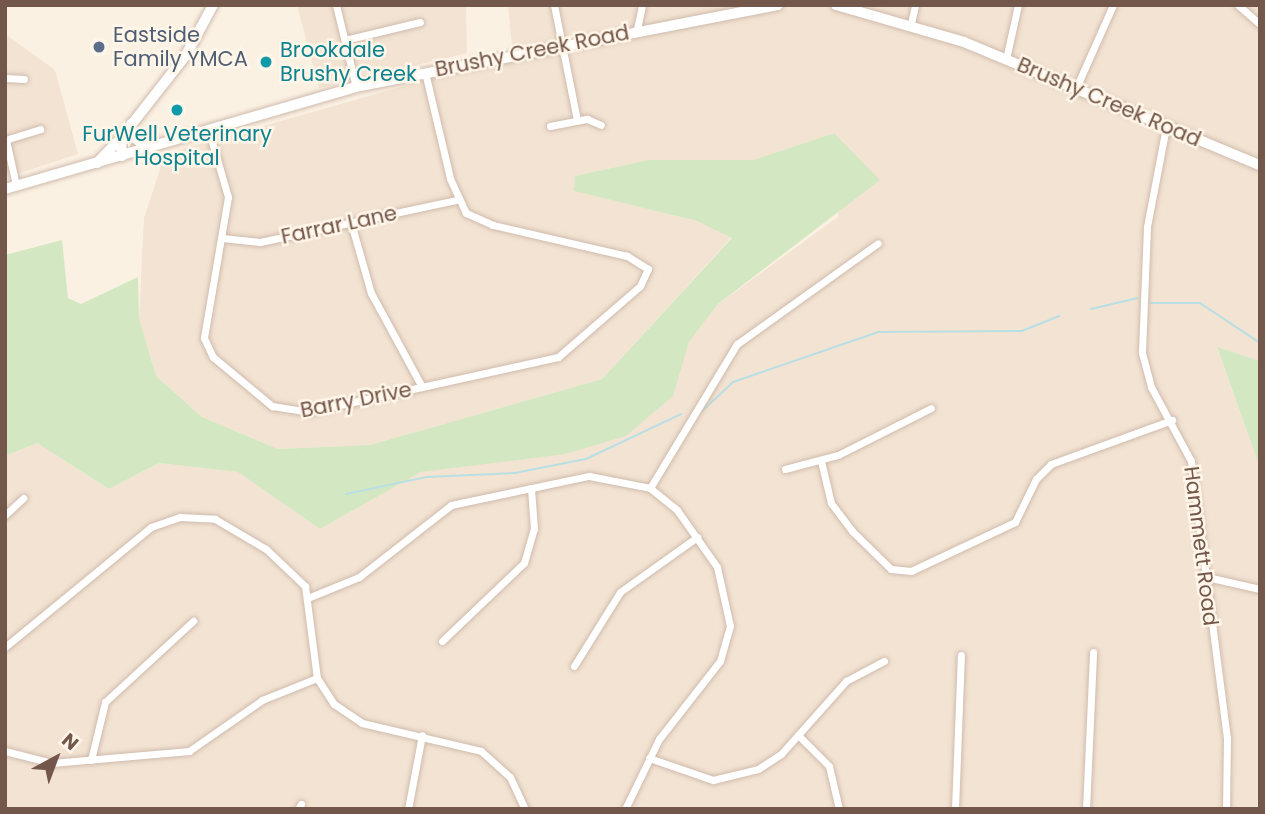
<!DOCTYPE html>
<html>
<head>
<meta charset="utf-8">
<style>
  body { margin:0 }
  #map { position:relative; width:1265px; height:814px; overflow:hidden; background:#fbf1e3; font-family:Poppins,sans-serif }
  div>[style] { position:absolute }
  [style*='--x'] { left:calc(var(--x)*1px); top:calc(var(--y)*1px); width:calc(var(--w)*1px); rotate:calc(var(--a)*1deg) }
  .residential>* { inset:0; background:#f3e3d2 }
  .green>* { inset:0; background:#d3e8c2 }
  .stream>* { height:2px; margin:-1px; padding:0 1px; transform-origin:1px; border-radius:1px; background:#b8dfe4 }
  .roads { filter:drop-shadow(0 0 2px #cfbbad) drop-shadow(0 0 2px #cfbbad) }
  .street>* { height:7px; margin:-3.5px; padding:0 3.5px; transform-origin:3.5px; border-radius:3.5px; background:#fff }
  .secondary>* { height:10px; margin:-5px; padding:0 5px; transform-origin:5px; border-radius:5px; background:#fff }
  .dots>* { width:19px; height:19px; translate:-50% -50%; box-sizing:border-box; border:4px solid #fff6e9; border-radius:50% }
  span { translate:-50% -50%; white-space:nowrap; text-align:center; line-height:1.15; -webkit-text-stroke:5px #fff6e9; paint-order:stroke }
  .service-label { font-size:21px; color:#4e5e75 }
  .left { translate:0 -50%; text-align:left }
  .culture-label { font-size:21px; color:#0d838f }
  .street-label { font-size:21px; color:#73574a }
  .frame { position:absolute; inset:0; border:7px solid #73574a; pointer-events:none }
  .north { position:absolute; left:21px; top:723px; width:70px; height:70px; -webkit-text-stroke:5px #fff6e9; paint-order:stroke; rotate:41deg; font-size:19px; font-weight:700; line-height:28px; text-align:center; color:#73574a }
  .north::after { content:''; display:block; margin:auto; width:24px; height:32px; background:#73574a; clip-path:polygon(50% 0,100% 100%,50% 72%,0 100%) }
</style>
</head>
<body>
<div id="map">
  <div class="residential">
    <i style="clip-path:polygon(297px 5px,466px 5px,467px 53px,319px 88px)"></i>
    <i style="clip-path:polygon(508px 5px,1260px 5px,1260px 361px,1217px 348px,1260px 468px,1260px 809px,5px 809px,5px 456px,37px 443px,109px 489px,159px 463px,239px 472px,320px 529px,421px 472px,489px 462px,672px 396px,689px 342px,718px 304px,838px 217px,834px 133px,753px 160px,648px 160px,575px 176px,575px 191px,697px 221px,732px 237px,602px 379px,370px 445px,278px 449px,202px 417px,156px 376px,139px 318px,144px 218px,165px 154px,513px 55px)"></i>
    <i style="clip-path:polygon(5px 34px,55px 70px,78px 154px,5px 178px)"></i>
  </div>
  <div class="green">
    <i style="clip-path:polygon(834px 133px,880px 180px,718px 304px,689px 342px,673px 396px,626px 436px,565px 454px,421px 472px,320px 529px,238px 472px,159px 463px,109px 489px,37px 443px,5px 456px,5px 255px,62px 240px,68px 298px,81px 304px,138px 277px,139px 318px,156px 376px,202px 417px,278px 449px,370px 445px,602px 379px,732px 238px,697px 221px,574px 191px,575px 176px,648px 160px,753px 160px)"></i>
    <i style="clip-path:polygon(1217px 347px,1260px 361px,1260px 468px)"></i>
  </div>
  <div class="stream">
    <i style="--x:1151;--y:303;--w:49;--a:0"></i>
    <i style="--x:1200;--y:303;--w:72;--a:33.7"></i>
    <i style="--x:1091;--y:309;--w:48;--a:-13.2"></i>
    <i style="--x:700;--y:413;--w:45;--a:-43.2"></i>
    <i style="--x:733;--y:382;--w:153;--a:-19"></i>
    <i style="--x:878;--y:332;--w:144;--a:-0.4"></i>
    <i style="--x:1022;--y:331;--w:40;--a:-22"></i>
    <i style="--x:346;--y:494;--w:83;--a:-11.9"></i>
    <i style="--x:427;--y:477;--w:88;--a:-2.6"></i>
    <i style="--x:515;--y:473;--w:72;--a:-11.2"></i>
    <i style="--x:586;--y:459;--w:105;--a:-25.3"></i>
  </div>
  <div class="roads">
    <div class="street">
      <i style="--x:336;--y:5;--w:84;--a:76.3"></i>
      <i style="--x:554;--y:5;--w:117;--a:78.7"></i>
      <i style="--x:1238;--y:5;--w:29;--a:41"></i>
      <i style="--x:911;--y:23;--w:18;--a:-77"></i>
      <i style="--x:637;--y:29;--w:25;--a:-78"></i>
      <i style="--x:345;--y:40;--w:77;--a:-13.5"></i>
      <i style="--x:1006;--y:59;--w:55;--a:-77.5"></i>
      <i style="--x:5;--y:78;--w:19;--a:3"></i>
      <i style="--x:1076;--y:88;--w:91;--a:-66"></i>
      <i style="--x:550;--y:126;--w:38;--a:-11"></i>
      <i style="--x:587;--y:119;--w:15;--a:23"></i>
      <i style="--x:1166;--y:127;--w:102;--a:100.8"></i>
      <i style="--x:1147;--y:227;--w:126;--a:92.3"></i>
      <i style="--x:1142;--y:353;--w:35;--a:75"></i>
      <i style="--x:1151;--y:387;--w:84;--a:61.6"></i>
      <i style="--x:1191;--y:461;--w:279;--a:82.6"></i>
      <i style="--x:1227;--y:738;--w:71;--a:90.8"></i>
      <i style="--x:208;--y:128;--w:72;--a:73.8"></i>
      <i style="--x:228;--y:197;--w:143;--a:99.7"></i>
      <i style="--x:204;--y:338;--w:21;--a:65"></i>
      <i style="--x:213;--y:357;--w:77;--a:39.7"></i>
      <i style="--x:272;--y:406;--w:36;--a:9"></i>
      <i style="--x:308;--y:412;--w:256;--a:-12.4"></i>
      <i style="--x:558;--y:357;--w:108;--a:-40.9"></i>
      <i style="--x:640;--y:286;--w:19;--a:-65"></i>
      <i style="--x:648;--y:269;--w:25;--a:-148"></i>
      <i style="--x:627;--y:256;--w:138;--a:-167"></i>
      <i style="--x:493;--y:225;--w:30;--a:-156"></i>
      <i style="--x:466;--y:213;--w:38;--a:-115"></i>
      <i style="--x:450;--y:178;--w:109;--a:-103.3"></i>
      <i style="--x:5;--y:140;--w:37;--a:-17"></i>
      <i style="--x:6;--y:140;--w:46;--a:77.5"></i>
      <i style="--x:351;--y:223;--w:73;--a:74.1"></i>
      <i style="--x:371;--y:293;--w:107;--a:61.5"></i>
      <i style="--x:222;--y:238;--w:38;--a:6"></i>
      <i style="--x:260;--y:242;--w:200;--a:-12.1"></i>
      <i style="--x:821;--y:461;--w:43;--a:76.6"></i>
      <i style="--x:831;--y:503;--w:35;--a:53"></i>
      <i style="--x:852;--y:531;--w:54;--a:44.3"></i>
      <i style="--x:891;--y:569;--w:20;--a:6"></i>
      <i style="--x:911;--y:571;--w:115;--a:-25.2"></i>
      <i style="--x:1015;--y:522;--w:48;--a:-64"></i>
      <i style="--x:1036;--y:479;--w:21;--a:-45"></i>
      <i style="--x:1051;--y:464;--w:129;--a:-20"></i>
      <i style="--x:785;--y:469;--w:55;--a:-14.8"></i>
      <i style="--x:838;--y:455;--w:104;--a:-26.8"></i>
      <i style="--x:650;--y:488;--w:168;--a:-58.9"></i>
      <i style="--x:737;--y:344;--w:173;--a:-35.6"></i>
      <i style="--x:5;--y:515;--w:25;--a:-43"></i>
      <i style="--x:1207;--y:577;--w:54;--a:12.8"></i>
      <i style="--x:310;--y:597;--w:53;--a:-22.2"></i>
      <i style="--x:359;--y:577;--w:117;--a:-38"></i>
      <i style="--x:451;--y:505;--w:141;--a:-11.9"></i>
      <i style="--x:589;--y:476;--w:62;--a:11.1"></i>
      <i style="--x:650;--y:488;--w:35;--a:39"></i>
      <i style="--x:677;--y:510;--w:70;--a:54.9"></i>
      <i style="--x:717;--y:567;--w:60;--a:77.6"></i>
      <i style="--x:730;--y:626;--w:36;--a:106"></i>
      <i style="--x:720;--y:661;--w:99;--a:128"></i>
      <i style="--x:659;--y:739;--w:78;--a:115.9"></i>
      <i style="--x:442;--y:641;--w:113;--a:-43.6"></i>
      <i style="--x:524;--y:563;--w:35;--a:-74"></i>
      <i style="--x:534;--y:529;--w:41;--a:-94.2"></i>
      <i style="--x:5;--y:647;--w:189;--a:-39.4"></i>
      <i style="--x:151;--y:527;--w:31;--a:-19"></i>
      <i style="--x:180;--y:517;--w:35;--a:3"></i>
      <i style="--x:215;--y:519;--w:59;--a:30.5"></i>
      <i style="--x:266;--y:549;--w:54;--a:43.5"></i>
      <i style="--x:305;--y:586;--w:93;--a:82.6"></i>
      <i style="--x:317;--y:678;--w:31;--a:57"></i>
      <i style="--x:334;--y:704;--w:34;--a:34"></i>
      <i style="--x:362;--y:723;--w:122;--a:13.2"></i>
      <i style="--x:481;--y:751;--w:39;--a:42"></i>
      <i style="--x:510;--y:777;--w:35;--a:65"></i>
      <i style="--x:574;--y:666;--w:87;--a:-58.1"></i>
      <i style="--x:620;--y:592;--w:95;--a:-35.5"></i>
      <i style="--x:798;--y:735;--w:44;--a:45"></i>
      <i style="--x:829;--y:766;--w:44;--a:76.9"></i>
      <i style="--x:5;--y:751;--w:49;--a:14.3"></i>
      <i style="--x:52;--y:763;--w:138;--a:-5"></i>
      <i style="--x:189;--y:751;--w:89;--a:-34.9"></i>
      <i style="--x:262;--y:700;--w:59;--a:-21.8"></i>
      <i style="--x:649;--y:758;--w:68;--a:19"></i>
      <i style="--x:713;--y:780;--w:46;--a:-13.7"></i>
      <i style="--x:758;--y:769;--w:27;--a:-33"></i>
      <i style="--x:781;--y:754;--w:98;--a:-48.3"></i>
      <i style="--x:846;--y:681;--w:43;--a:-27.8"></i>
      <i style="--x:91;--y:760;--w:60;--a:-76.4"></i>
      <i style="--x:105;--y:702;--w:120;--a:-42.6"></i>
      <i style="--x:298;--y:809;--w:6;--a:-59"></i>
      <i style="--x:408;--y:809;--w:75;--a:-79.3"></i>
      <i style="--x:955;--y:809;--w:154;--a:-87.8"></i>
      <i style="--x:1086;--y:809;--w:157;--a:-87.4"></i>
    </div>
    <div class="secondary">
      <i style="--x:836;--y:5;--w:133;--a:16.1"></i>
      <i style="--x:964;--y:42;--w:321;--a:22.6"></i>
      <i style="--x:131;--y:124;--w:11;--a:90"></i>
      <i style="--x:131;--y:135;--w:21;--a:37"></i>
      <i style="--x:122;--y:156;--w:18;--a:-93"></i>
      <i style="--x:121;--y:138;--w:105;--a:-51.9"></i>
      <i style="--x:186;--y:55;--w:57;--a:-61.6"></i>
      <i style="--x:97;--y:163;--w:35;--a:-46"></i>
      <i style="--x:5;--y:189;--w:366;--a:-16.2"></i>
      <i style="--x:356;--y:87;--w:430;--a:-11"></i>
    </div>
  </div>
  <div class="dots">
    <i style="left:99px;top:47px;background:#5c6f8a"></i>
    <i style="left:266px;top:62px;background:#0f9aa8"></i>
    <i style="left:177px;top:110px;background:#0f9aa8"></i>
  </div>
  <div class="service-label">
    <span class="left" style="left:113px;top:47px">Eastside<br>Family YMCA</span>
  </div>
  <div class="culture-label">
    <span class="left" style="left:280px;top:62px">Brookdale<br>Brushy Creek</span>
    <span style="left:177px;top:146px">FurWell Veterinary<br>Hospital</span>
  </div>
  <div class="street-label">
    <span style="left:532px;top:51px;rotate:-11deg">Brushy Creek Road</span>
    <span style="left:1109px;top:102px;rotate:23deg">Brushy Creek Road</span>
    <span style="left:339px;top:225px;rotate:-12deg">Farrar Lane</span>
    <span style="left:356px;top:400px;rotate:-11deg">Barry Drive</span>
    <span style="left:1201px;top:546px;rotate:83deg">Hammett Road</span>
  </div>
  <div class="frame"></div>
  <div class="north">N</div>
</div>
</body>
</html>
